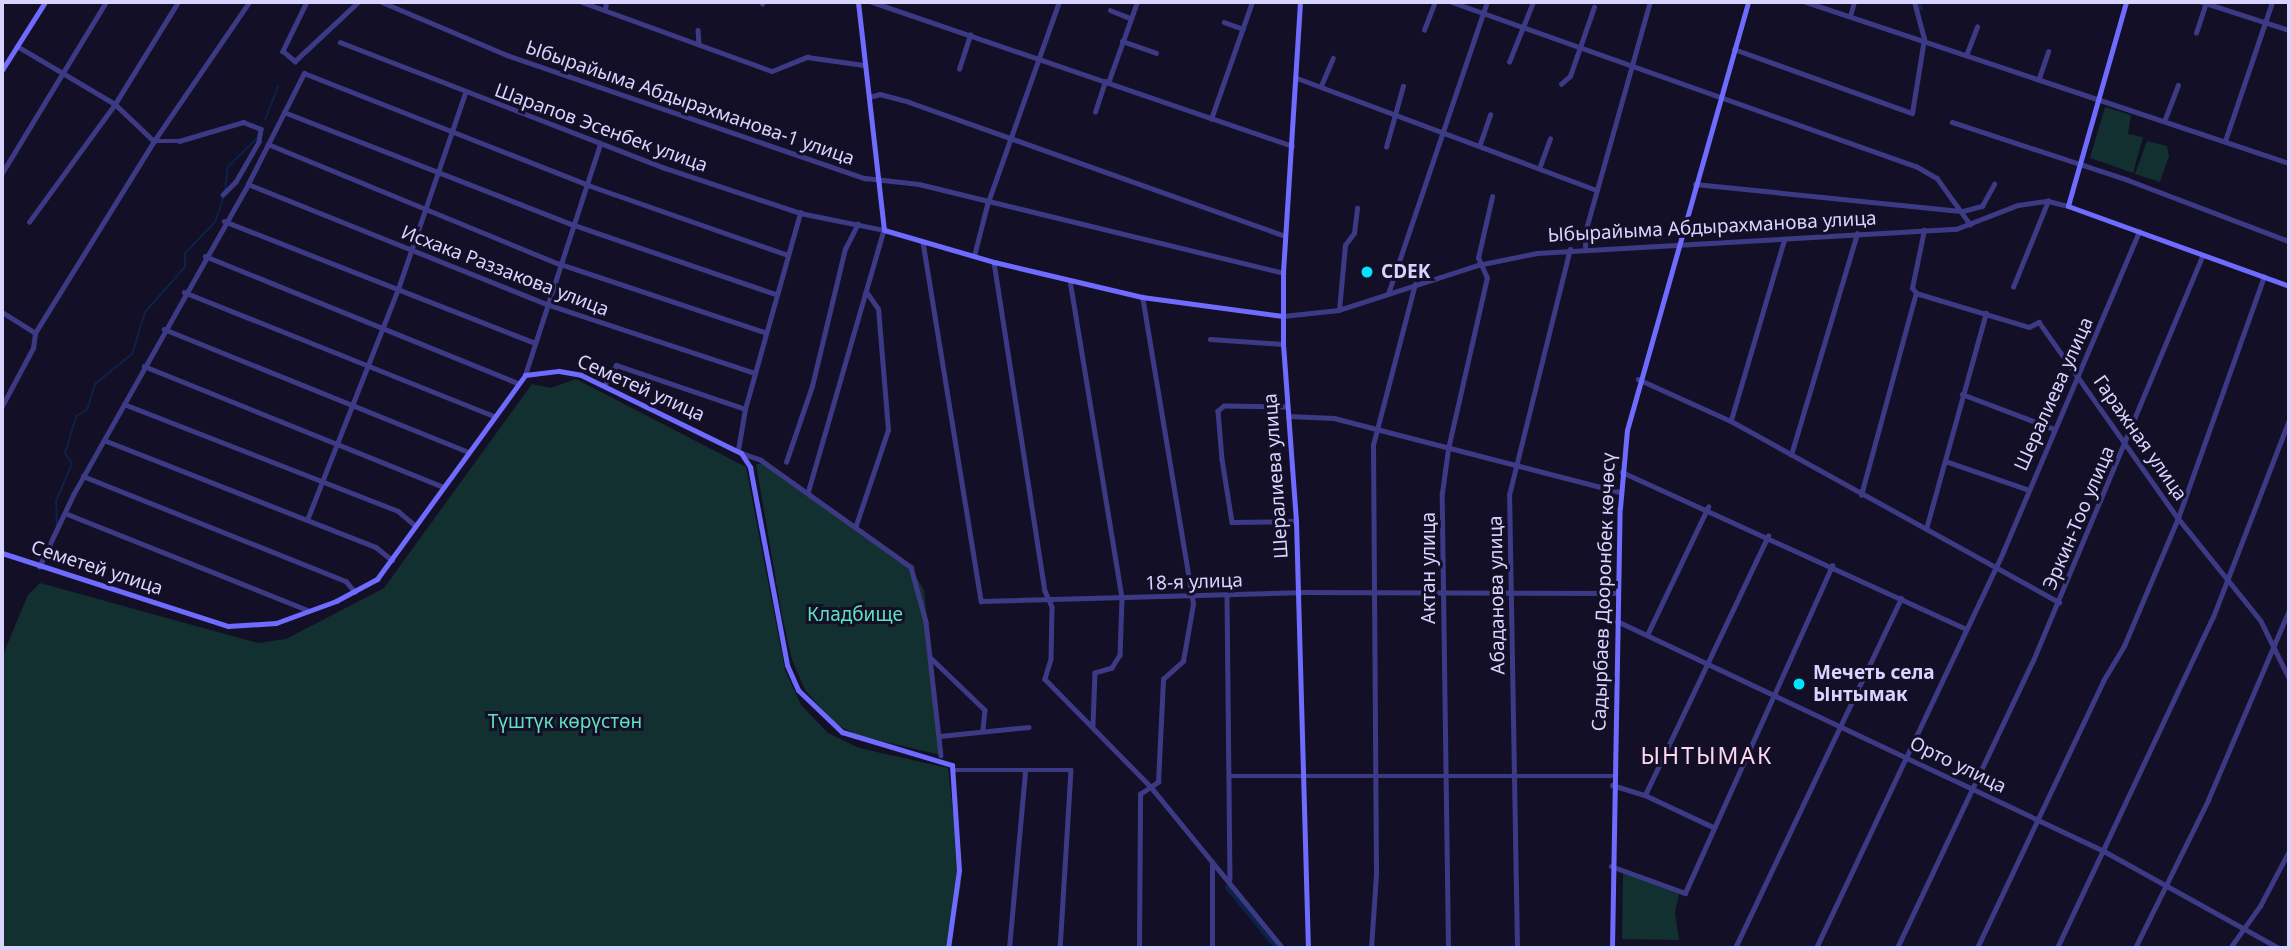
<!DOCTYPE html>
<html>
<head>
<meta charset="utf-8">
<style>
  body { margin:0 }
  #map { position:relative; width:2291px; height:950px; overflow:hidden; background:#130f26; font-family:"Noto Sans",sans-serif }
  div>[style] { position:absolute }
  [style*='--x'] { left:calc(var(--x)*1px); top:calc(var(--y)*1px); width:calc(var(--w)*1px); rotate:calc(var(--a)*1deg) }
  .green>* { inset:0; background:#12302f }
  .stream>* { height:2px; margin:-1px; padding:0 1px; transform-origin:1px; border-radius:1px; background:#0c2248 }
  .canal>* { height:5px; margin:-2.5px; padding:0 2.5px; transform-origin:2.5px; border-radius:2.5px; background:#0c2248 }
  .street>* { height:4.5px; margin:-2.25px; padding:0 2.25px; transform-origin:2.25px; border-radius:2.25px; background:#3d3a85 }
  .secondary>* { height:5px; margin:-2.5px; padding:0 2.5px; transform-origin:2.5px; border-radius:2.5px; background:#6f6bff }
  .dots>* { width:19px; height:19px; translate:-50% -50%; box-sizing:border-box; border:4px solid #130f26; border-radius:50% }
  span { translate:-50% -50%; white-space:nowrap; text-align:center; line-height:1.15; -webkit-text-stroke:6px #130f26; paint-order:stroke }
  .street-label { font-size:19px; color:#d9d4ff }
  .poi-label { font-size:19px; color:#d9d4ff; font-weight:700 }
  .left { translate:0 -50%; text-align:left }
  .park-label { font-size:19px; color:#5fe0c0 }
  .quarter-label { font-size:23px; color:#ffd6f0; letter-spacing:2px }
  .frame { position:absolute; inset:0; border:4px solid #d9d4ff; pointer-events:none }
</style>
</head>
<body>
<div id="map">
  <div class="green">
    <i style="clip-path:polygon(2105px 107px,2131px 115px,2128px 134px,2143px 137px,2133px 173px,2090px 158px)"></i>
    <i style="clip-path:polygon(2147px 141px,2167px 146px,2169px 156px,2160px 182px,2135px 174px)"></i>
    <i style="clip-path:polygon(576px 379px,746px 467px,785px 670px,801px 705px,828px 733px,859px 748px,948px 768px,961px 885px,948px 948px,2px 948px,2px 657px,28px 595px,40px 583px,258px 643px,286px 639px,384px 588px,532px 384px,551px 388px)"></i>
    <i style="clip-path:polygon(756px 464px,763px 464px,909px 565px,924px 590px,941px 755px,859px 736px,834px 723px,805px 690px,792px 660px,782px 616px)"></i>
    <i style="clip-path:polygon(1623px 871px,1679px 894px,1675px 912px,1679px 940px,1622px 939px)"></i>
  </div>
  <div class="stream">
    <i style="--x:265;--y:120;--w:36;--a:-69"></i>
    <i style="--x:225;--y:190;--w:23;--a:-83"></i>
    <i style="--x:228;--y:167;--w:41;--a:-45"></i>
    <i style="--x:57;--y:525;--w:24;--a:-92"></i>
    <i style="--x:56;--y:501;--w:40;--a:-66.6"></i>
    <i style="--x:72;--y:464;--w:13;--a:-122"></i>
    <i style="--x:65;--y:453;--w:39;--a:-73"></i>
    <i style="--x:76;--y:416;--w:13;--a:-29"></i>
    <i style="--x:87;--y:410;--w:27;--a:-73"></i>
    <i style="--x:95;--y:384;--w:48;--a:-39"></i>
    <i style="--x:132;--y:354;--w:44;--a:-72.8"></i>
    <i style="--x:145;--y:312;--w:60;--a:-48.4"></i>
    <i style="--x:185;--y:267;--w:14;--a:-90"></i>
    <i style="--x:185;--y:253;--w:43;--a:-45.9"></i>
    <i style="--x:215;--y:222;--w:28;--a:-71"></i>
    <i style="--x:38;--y:559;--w:17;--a:-57"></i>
  </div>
  <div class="canal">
    <i style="--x:1918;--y:2;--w:6;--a:72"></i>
    <i style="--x:1227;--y:887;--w:79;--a:50.7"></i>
  </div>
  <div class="street">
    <i style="--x:307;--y:2;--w:55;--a:116.1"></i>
    <i style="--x:283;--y:51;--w:16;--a:40"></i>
    <i style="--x:295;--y:61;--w:86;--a:-43.1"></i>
    <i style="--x:382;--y:2;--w:136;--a:23"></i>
    <i style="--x:507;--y:55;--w:379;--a:19"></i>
    <i style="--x:865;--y:178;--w:54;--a:6.3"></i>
    <i style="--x:919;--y:184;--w:375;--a:13.7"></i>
    <i style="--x:582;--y:2;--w:202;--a:20"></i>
    <i style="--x:772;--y:71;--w:38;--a:-22"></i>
    <i style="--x:807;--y:57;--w:59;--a:7.9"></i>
    <i style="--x:872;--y:2;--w:444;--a:18.9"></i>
    <i style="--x:1452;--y:2;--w:492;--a:19.5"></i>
    <i style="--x:1916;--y:166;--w:24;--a:30"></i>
    <i style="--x:1937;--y:178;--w:57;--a:54.3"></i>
    <i style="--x:1806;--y:2;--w:509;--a:18.43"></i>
    <i style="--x:2202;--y:2;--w:91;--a:17.8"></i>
    <i style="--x:762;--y:4;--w:2;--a:-63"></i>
    <i style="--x:605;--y:10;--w:8;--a:-83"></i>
    <i style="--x:1110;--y:10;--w:22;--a:22"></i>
    <i style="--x:1850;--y:16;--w:15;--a:-74"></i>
    <i style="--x:1224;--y:22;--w:20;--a:20"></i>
    <i style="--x:698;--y:30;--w:14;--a:86"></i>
    <i style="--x:1424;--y:30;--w:30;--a:-69"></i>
    <i style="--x:2196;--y:33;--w:32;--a:-72"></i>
    <i style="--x:1122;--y:41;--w:36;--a:19"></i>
    <i style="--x:340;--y:42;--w:349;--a:21.2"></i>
    <i style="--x:665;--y:168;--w:142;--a:18.4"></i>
    <i style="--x:800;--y:213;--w:86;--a:11.4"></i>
    <i style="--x:884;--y:230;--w:274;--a:106.1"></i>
    <i style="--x:17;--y:46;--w:114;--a:30.6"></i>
    <i style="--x:115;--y:104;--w:54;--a:43.5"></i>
    <i style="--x:154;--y:141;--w:25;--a:0"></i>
    <i style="--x:179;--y:141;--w:67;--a:-16.5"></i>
    <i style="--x:243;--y:122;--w:19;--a:21"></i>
    <i style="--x:261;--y:129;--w:13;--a:99"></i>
    <i style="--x:259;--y:142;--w:46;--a:119.9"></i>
    <i style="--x:236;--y:182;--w:18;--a:135"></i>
    <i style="--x:1734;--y:49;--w:189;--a:19.8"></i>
    <i style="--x:1912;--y:113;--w:75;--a:-80.8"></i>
    <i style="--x:1924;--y:39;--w:38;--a:-105"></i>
    <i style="--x:1967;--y:53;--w:28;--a:-69"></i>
    <i style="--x:1509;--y:62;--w:65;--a:-68.2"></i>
    <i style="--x:959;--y:69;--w:36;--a:-72"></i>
    <i style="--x:1297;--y:78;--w:320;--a:20.5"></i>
    <i style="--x:2039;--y:78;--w:28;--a:-71"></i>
    <i style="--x:1108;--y:83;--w:86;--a:-70.3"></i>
    <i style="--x:1561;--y:84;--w:12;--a:-42"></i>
    <i style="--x:1570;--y:76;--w:73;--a:-70.8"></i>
    <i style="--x:1321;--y:86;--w:30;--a:-67"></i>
    <i style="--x:869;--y:97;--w:11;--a:-15"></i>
    <i style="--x:880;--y:94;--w:30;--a:15"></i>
    <i style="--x:909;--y:102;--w:399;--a:19.6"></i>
    <i style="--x:284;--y:112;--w:308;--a:21.3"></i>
    <i style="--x:571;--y:224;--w:217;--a:18.9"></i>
    <i style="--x:1095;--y:112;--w:32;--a:-72"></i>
    <i style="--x:1211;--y:119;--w:124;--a:-70.7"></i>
    <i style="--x:2165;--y:119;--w:36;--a:-69"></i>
    <i style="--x:1952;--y:122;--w:185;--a:18.2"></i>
    <i style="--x:2128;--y:180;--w:172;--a:20.8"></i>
    <i style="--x:2225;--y:141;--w:147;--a:-71.3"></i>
    <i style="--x:268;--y:144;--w:313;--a:22.4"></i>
    <i style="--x:557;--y:263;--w:219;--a:18.4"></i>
    <i style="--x:1480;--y:144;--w:31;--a:-71"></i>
    <i style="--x:1386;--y:147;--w:63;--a:-74.4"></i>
    <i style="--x:1540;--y:166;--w:29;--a:-70"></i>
    <i style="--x:2;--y:173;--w:200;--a:-58.7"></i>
    <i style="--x:248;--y:184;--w:321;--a:21.9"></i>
    <i style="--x:546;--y:304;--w:220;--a:18.3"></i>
    <i style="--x:1695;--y:184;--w:269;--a:5.8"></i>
    <i style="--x:1963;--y:211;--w:20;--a:-15"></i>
    <i style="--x:1982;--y:206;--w:25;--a:-61"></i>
    <i style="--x:224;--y:221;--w:332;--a:21.4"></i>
    <i style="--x:29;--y:222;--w:146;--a:-53.9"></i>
    <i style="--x:115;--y:104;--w:120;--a:-58.3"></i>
    <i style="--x:923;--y:242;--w:364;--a:80.8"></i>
    <i style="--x:981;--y:601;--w:317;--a:-1.6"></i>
    <i style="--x:1298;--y:592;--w:319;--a:0.2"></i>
    <i style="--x:1585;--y:247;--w:18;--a:-87"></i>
    <i style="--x:1586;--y:229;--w:236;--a:-74.3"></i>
    <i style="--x:205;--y:256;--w:336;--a:22.1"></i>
    <i style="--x:974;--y:256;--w:53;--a:-75.7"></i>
    <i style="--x:987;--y:205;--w:215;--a:-70.5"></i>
    <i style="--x:994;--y:262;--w:333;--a:81.2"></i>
    <i style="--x:1045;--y:591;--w:17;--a:66"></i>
    <i style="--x:1052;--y:607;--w:52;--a:91.1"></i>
    <i style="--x:1051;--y:659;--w:21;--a:107"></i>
    <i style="--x:1045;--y:679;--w:151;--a:45.5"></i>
    <i style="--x:1151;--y:787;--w:208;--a:50.7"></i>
    <i style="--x:1070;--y:280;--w:323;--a:80.7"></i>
    <i style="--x:1122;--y:599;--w:56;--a:92"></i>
    <i style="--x:1120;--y:655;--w:15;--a:122"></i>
    <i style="--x:1112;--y:668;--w:18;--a:164"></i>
    <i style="--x:1095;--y:673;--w:53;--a:92.2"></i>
    <i style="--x:2013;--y:287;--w:93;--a:-67.9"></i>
    <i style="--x:184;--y:292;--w:334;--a:21.8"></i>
    <i style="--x:1916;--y:293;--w:118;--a:16.7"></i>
    <i style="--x:2029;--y:327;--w:11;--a:-27"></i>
    <i style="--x:2039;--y:322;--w:240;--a:54.7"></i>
    <i style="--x:2178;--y:518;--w:132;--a:51.1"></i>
    <i style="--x:2261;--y:621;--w:64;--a:63.8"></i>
    <i style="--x:1388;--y:294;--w:308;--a:-71.3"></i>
    <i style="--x:1339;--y:310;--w:65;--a:-84.7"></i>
    <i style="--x:1345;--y:245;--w:15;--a:-53"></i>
    <i style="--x:1354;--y:233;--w:25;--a:-83"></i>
    <i style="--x:2;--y:312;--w:39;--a:32"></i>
    <i style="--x:1283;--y:316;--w:56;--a:-6.1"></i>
    <i style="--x:1339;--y:310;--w:146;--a:-17.9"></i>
    <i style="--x:1478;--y:265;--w:60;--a:-11.5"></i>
    <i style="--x:1537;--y:253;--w:420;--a:-3.3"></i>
    <i style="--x:1956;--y:229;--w:66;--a:-21.2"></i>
    <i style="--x:2018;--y:205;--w:30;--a:-8"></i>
    <i style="--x:2048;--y:201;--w:21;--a:14"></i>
    <i style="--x:164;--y:329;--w:328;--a:22"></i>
    <i style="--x:1210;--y:339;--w:73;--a:3.9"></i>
    <i style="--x:144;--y:366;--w:323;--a:22"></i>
    <i style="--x:525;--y:375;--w:243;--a:-72"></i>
    <i style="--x:1638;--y:379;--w:102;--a:24.3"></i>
    <i style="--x:1731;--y:421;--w:375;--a:28.9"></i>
    <i style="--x:604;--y:386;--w:24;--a:-60"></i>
    <i style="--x:616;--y:365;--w:136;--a:18.8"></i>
    <i style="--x:1962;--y:394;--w:98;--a:20.8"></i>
    <i style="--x:124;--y:404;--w:294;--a:21.3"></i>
    <i style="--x:398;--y:511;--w:23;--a:40"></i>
    <i style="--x:2;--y:406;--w:66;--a:-61.9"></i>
    <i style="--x:33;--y:348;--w:15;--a:-82"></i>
    <i style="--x:35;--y:333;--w:226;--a:-58.2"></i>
    <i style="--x:154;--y:141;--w:168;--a:-55.6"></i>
    <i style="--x:1287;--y:407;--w:63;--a:-179.1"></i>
    <i style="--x:1224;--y:406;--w:8;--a:140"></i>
    <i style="--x:1218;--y:411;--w:48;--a:85.2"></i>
    <i style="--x:1222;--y:459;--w:64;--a:81"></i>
    <i style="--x:1232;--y:522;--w:64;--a:-0.9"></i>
    <i style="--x:1288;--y:416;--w:46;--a:2.5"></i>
    <i style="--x:1334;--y:418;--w:295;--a:14.5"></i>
    <i style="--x:1731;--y:420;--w:188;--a:-73.6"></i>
    <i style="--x:104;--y:440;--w:292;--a:21.5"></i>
    <i style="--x:376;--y:547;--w:21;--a:39"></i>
    <i style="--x:738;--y:450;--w:42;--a:-80.3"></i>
    <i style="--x:745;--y:409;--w:204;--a:-74.3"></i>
    <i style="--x:741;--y:453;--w:21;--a:19"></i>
    <i style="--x:761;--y:460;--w:184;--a:35.5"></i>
    <i style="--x:911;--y:567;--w:57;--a:74.7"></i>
    <i style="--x:926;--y:622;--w:134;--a:83.6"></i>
    <i style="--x:1791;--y:455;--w:231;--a:-73.4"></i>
    <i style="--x:1945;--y:461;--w:89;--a:19"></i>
    <i style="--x:786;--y:462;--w:80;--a:-71.1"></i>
    <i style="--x:812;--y:386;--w:141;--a:-76.5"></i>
    <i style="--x:845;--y:249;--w:28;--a:-63"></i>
    <i style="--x:1622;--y:472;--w:378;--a:24.5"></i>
    <i style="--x:83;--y:476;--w:283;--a:21.8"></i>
    <i style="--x:346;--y:581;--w:14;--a:51"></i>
    <i style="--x:1861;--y:495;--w:209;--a:-74.8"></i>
    <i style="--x:1916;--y:293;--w:6;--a:-129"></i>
    <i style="--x:1912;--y:288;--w:59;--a:-78.3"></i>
    <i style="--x:65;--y:513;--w:262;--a:21.8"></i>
    <i style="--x:307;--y:520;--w:248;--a:-68.5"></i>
    <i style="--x:398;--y:289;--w:207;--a:-71.1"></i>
    <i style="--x:856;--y:525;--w:100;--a:-71.4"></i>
    <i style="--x:888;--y:430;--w:121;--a:-94.7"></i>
    <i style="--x:878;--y:309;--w:21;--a:-125"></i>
    <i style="--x:1926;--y:529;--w:224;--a:-74.5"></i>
    <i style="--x:39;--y:567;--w:80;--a:-64.7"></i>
    <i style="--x:73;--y:495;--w:357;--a:-60.6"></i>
    <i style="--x:248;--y:184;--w:124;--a:-63.2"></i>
    <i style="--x:304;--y:73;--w:305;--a:21.5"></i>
    <i style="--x:588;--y:185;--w:212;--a:19.3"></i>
    <i style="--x:1227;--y:596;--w:283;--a:89.4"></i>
    <i style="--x:1617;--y:621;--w:539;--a:25.28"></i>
    <i style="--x:2104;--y:851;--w:200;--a:29"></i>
    <i style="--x:1647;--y:635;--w:142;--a:-64.5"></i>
    <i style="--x:930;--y:657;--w:76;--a:43.9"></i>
    <i style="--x:985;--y:710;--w:20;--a:96"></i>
    <i style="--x:940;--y:736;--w:89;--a:-5.8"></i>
    <i style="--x:954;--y:770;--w:117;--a:0"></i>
    <i style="--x:1071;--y:770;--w:178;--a:93.5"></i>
    <i style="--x:1229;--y:776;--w:383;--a:0"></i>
    <i style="--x:1612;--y:785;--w:34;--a:17"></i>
    <i style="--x:1645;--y:795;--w:75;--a:25.2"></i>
    <i style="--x:1645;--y:795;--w:287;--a:-64.6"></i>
    <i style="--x:1611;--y:866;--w:79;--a:20"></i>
    <i style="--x:1685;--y:893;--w:359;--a:-65.8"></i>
    <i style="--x:1009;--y:948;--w:177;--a:-84.8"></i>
    <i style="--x:1139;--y:948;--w:154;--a:-89.6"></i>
    <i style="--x:1140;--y:794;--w:22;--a:-34"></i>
    <i style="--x:1158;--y:782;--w:103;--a:-87.2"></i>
    <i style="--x:1163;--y:679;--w:27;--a:-42"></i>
    <i style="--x:1183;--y:661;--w:58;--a:-80"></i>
    <i style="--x:1193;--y:604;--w:311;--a:-99.4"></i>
    <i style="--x:1212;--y:948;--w:86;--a:-90"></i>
    <i style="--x:1371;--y:948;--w:74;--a:-86.1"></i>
    <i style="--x:1376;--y:874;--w:429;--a:-90.4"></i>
    <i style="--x:1373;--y:445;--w:166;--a:-75.4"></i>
    <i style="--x:1448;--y:948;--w:455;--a:-90.8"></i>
    <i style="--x:1442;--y:493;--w:44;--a:-82.2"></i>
    <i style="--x:1448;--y:449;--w:175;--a:-77.2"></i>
    <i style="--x:1487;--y:278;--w:22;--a:-114"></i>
    <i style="--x:1478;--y:258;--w:63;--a:-77.1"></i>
    <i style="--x:1517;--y:948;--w:453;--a:-91"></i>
    <i style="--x:1509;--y:495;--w:253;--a:-76.1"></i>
    <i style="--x:1735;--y:948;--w:387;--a:-64.6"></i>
    <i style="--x:1816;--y:948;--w:438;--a:-64.7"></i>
    <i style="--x:2003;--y:552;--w:348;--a:-67"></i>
    <i style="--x:1897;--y:948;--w:315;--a:-64.7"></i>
    <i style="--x:2032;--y:663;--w:442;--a:-67.3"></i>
    <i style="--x:1977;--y:948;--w:295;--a:-64.7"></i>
    <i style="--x:2103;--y:681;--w:41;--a:-59"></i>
    <i style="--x:2124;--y:646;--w:139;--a:-67.1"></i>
    <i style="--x:2178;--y:518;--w:256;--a:-70.4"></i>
    <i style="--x:2057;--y:948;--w:366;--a:-64.8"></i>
    <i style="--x:2213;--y:617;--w:211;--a:-68.9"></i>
    <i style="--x:2135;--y:948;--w:165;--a:-63.7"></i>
    <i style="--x:2208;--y:800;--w:207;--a:-66.9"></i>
    <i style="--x:2230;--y:948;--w:52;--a:-54.5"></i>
    <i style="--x:2260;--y:906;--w:62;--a:-62.2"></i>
  </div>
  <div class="secondary">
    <i style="--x:858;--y:2;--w:229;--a:83.5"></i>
    <i style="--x:884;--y:230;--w:115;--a:16.2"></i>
    <i style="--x:994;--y:262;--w:152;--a:13.3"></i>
    <i style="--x:1142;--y:297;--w:142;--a:7.7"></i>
    <i style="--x:1300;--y:2;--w:272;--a:93.6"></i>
    <i style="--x:1283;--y:273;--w:71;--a:90"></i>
    <i style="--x:1283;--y:344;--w:177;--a:85.8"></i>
    <i style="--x:1296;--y:521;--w:427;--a:88.4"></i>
    <i style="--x:2126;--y:2;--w:212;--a:105.9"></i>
    <i style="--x:2068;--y:206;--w:235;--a:19.9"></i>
    <i style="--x:2;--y:70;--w:80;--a:-57.7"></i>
    <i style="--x:2;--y:553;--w:237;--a:17.9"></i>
    <i style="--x:228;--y:626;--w:48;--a:-3.6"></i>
    <i style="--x:276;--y:623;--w:64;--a:-20.1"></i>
    <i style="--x:336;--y:601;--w:47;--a:-28.2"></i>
    <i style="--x:377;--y:579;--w:252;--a:-54"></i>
    <i style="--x:525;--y:375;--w:34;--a:-7"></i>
    <i style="--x:559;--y:371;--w:22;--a:10"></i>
    <i style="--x:581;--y:375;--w:178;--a:26"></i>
    <i style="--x:741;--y:453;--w:17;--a:57"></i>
    <i style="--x:750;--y:467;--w:201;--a:79.4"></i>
    <i style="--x:787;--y:665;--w:27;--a:66"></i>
    <i style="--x:798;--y:690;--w:61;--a:43.7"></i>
    <i style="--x:842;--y:732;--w:115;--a:16.7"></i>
    <i style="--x:952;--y:765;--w:105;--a:86.2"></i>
    <i style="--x:959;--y:870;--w:79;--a:98"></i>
    <i style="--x:1612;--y:948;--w:440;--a:-89"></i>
    <i style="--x:1620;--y:508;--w:78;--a:-84.9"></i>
    <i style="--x:1627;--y:430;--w:445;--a:-74.2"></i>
  </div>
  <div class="dots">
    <i style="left:1367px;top:272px;background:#00e5ff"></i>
    <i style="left:1799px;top:684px;background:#00e5ff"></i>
  </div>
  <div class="street-label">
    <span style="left:690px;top:103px;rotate:19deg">Ыбырайыма Абдырахманова-1 улица</span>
    <span style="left:601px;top:128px;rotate:20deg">Шарапов Эсенбек улица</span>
    <span style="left:1712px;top:227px;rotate:-3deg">Ыбырайыма Абдырахманова улица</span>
    <span style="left:505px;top:271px;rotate:21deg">Исхака Раззакова улица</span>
    <span style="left:641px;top:388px;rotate:24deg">Семетей улица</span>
    <span style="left:2054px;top:394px;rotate:-66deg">Шералиева улица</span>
    <span style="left:2140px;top:438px;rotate:55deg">Гаражная улица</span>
    <span style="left:1276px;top:476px;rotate:-94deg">Шералиева улица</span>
    <span style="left:2079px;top:518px;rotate:-67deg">Эркин-Тоо улица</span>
    <span style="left:97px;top:568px;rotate:18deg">Семетей улица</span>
    <span style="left:1429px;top:568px;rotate:-90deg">Актан улица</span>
    <span style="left:1194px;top:582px;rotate:-2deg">18-я улица</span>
    <span style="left:1604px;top:592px;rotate:-88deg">Садырбаев Дооронбек көчөсү</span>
    <span style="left:1497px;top:595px;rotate:-91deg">Абаданова улица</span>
    <span style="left:1958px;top:765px;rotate:26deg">Орто улица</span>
  </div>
  <div class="poi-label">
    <span class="left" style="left:1381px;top:272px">CDEK</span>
    <span class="left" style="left:1813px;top:684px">Мечеть села<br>Ынтымак</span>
  </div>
  <div class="park-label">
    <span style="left:855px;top:615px">Кладбище</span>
    <span style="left:565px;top:722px">Түштүк көрүстөн</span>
  </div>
  <div class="quarter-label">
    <span style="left:1707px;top:755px">ЫНТЫМАК</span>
  </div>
  <div class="frame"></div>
</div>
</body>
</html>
